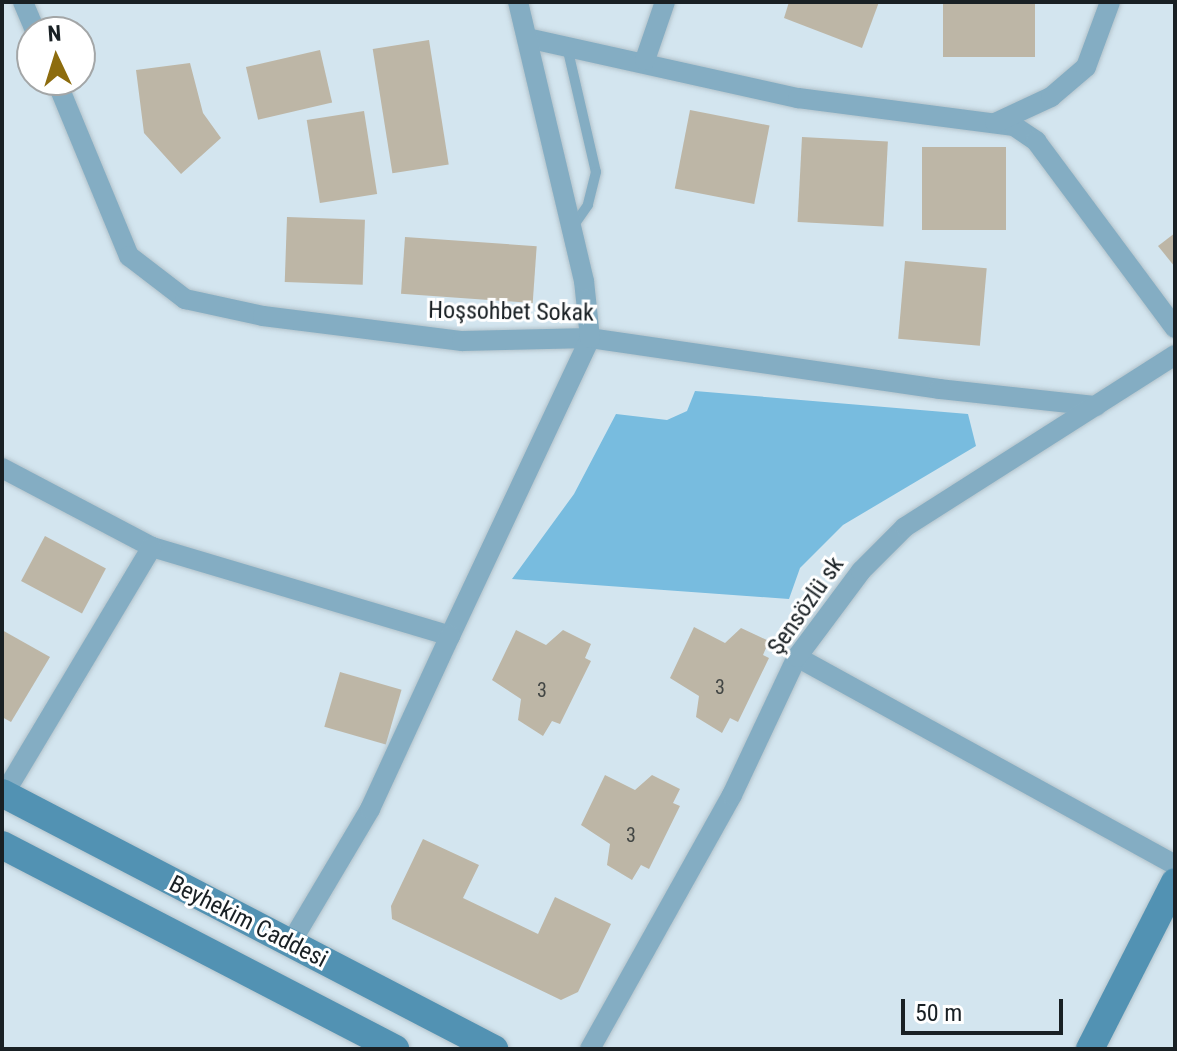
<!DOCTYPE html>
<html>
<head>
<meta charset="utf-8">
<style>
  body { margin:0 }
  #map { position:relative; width:1177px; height:1051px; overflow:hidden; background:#d3e5ef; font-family:"Roboto Condensed",sans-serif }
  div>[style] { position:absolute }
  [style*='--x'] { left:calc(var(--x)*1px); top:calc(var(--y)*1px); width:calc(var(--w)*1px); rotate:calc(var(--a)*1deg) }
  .green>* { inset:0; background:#78bcdf }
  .building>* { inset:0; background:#bdb6a6; transform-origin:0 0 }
  .roads { filter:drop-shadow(0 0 2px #b2c2ca) drop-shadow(0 0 2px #b2c2ca) }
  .lane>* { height:10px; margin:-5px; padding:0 5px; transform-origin:5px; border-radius:5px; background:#84adc3 }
  .street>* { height:20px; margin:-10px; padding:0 10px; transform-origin:10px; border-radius:10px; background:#84adc3 }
  .secondary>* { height:28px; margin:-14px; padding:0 14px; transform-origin:14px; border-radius:14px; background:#5292b3 }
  span { translate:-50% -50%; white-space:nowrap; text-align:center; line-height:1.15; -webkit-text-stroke:6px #fff; paint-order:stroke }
  .number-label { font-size:20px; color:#424644 }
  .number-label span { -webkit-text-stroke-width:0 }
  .street-label { font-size:24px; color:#192024 }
  .frame { position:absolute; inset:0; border:4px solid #192024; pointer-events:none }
  .north { position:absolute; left:16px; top:16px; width:80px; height:80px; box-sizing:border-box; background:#fff; border:2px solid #a3a6a7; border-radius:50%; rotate:356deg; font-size:22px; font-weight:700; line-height:32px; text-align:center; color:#192024 }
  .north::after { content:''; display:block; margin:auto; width:28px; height:36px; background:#8d6c0e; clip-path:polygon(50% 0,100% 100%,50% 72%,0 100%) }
  .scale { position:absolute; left:901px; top:999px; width:162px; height:36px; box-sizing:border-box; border:4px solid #192024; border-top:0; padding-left:10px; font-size:24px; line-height:28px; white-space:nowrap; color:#192024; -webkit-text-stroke:6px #fff; paint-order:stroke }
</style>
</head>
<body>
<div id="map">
  <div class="green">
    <i style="clip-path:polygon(695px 391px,968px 414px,976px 446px,843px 525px,800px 568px,789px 599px,512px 579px,574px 494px,616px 414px,667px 420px,687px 411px)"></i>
  </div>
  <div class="building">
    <i style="clip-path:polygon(789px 2px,879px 2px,862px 48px,784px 18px)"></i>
    <i style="left:943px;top:2px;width:92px;height:55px"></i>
    <i style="left:429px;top:40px;width:126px;height:57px;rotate:81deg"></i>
    <i style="left:320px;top:50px;width:54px;height:76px;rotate:77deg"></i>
    <i style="clip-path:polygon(190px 63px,203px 113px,221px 138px,181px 174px,144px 133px,136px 70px)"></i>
    <i style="left:690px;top:110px;width:81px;height:80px;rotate:11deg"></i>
    <i style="left:364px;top:111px;width:84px;height:58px;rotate:81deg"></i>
    <i style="left:802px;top:137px;width:86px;height:85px;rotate:3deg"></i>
    <i style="left:922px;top:147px;width:84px;height:83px"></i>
    <i style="left:287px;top:217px;width:78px;height:65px;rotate:2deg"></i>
    <i style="clip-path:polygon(1175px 233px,1175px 267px,1158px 246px)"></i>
    <i style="left:405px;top:237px;width:132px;height:57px;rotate:4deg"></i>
    <i style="left:905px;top:261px;width:82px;height:78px;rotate:5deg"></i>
    <i style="left:45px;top:536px;width:69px;height:51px;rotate:28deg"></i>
    <i style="clip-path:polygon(694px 627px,725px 643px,741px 628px,769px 641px,763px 655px,769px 658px,738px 722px,730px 718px,722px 733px,696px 717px,699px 696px,670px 678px)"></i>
    <i style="clip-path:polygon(2px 630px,50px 657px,11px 722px,2px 717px)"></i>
    <i style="clip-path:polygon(516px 630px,546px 645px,563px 630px,591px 644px,585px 658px,591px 661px,560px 724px,552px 721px,543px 736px,518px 720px,521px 699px,492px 680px)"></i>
    <i style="left:340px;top:672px;width:64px;height:57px;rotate:16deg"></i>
    <i style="clip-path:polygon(605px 775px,635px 790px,652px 775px,680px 789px,673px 803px,680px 806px,649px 869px,641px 865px,632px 880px,607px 865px,610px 844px,581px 825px)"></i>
    <i style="clip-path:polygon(423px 839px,479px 865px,463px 898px,538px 934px,555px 897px,611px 924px,578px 992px,561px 1000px,392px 919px,391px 906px)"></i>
  </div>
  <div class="roads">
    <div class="lane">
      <i style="--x:568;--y:51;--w:124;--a:77"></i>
      <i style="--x:596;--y:172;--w:34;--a:104"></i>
      <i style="--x:588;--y:205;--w:28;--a:125"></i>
    </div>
    <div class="street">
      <i style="--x:23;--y:2;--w:33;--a:67"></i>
      <i style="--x:527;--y:38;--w:278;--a:12.5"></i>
      <i style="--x:798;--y:98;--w:218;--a:7.4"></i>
      <i style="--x:1014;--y:126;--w:27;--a:34"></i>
      <i style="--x:1036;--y:141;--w:233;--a:53.4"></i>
      <i style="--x:645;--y:60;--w:61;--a:-71"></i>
      <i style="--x:56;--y:80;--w:191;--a:67.5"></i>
      <i style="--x:129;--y:256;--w:71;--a:37.5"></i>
      <i style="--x:185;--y:299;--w:80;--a:12.3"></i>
      <i style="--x:263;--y:316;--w:201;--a:7.2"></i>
      <i style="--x:462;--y:341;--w:128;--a:-1.3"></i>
      <i style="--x:590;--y:338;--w:353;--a:8.3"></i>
      <i style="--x:939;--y:389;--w:158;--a:6.2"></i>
      <i style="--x:995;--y:123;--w:62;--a:-24.9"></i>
      <i style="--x:1051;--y:97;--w:46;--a:-40.6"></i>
      <i style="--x:1086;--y:67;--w:69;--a:-69.7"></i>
      <i style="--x:2;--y:468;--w:170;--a:27.8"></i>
      <i style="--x:152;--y:547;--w:311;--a:16.6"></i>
      <i style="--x:450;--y:636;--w:329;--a:-64.8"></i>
      <i style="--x:590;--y:338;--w:57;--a:-96"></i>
      <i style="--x:584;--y:281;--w:287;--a:-103.3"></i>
      <i style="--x:797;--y:657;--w:431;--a:28.8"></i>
      <i style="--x:4;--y:794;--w:288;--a:-59.1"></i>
      <i style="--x:290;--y:944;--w:157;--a:-59.3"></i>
      <i style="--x:370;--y:809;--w:191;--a:-65.2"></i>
      <i style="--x:590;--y:1049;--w:291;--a:-60.8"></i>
      <i style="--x:732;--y:795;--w:153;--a:-64.8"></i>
      <i style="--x:797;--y:657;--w:107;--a:-53.3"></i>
      <i style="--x:861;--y:571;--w:62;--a:-45"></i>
      <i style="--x:905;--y:527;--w:320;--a:-32.5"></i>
    </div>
    <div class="secondary">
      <i style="--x:2;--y:793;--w:555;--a:27.49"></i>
      <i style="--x:2;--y:845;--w:443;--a:27.4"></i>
      <i style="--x:1090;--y:1049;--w:187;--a:-63"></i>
    </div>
  </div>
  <div class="number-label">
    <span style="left:720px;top:687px">3</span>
    <span style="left:542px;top:690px">3</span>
    <span style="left:631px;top:835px">3</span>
  </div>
  <div class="street-label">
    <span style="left:511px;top:312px;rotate:1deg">Hoşsohbet Sokak</span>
    <span style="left:806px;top:606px;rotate:-55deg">Şensözlü sk</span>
    <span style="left:248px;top:922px;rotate:27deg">Beyhekim Caddesi</span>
  </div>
  <div class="frame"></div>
  <div class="north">N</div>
  <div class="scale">50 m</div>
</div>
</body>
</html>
